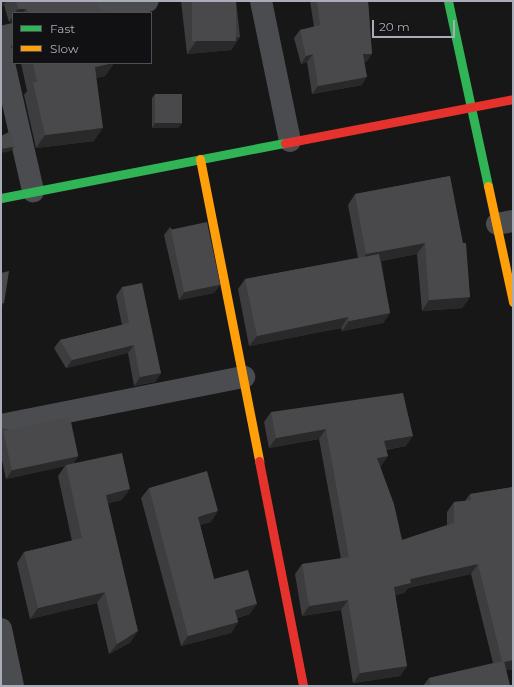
<!DOCTYPE html>
<html>
<head>
<meta charset="utf-8">
<style>
  body { margin:0 }
  #map { position:relative; width:514px; height:687px; overflow:hidden; background:#171717; font-family:Montserrat,sans-serif }
  div>[style] { position:absolute }
  [style*='--x'] { left:calc(var(--x)*1px); top:calc(var(--y)*1px); width:calc(var(--w)*1px); rotate:calc(var(--a)*1deg) }
  .street>* { height:22px; margin:-11px; padding:0 11px; transform-origin:11px; border-radius:11px; background:#4b4c50 }
  .fast>* { height:9px; margin:-4.5px; padding:0 4.5px; transform-origin:4.5px; border-radius:4.5px; background:#30b455 }
  .slow>* { height:9px; margin:-4.5px; padding:0 4.5px; transform-origin:4.5px; border-radius:4.5px; background:#ff9f0a }
  .jam>* { height:9px; margin:-4.5px; padding:0 4.5px; transform-origin:4.5px; border-radius:4.5px; background:#e5322d }
  .wall>* { inset:0; background:#3d3d3f }
  .shaded-wall>* { inset:0; background:#29292a }
  .building>* { inset:0; background:#49494c; transform-origin:0 0 }
  span { translate:-50% -50%; white-space:nowrap; text-align:center; line-height:1.15; -webkit-text-stroke:3.5px #111113; paint-order:stroke }
  .frame { position:absolute; inset:0; border:2px solid #a8adb8; pointer-events:none }
  .legend { position:absolute; left:12px; top:12px; width:140px; height:52px; box-sizing:border-box; background:#111113; border:1px solid #4d4f55; margin:0; padding:5px 7px; list-style:none; font-size:12px; color:#a8adb8 }
  .legend li { display:flex; align-items:center; gap:8px; height:20px }
  .legend b { width:20px; border:1px solid #4d4f55 }
  .scale { position:absolute; left:372px; top:20px; width:83px; height:18px; box-sizing:border-box; border:2px solid #a8adb8; border-top:0; padding-left:5px; font-size:12px; line-height:14px; white-space:nowrap; color:#a8adb8; -webkit-text-stroke:3px #111113; paint-order:stroke }
</style>
</head>
<body>
<div id="map">
  <div class="street">
    <i style="--x:261;--y:1;--w:143;--a:78.3"></i>
    <i style="--x:98;--y:13;--w:51;--a:-13.5"></i>
    <i style="--x:1;--y:37;--w:12;--a:-14"></i>
    <i style="--x:1;--y:50;--w:145;--a:77.2"></i>
    <i style="--x:497;--y:224;--w:16;--a:-11"></i>
    <i style="--x:1;--y:425;--w:248;--a:-11.2"></i>
    <i style="--x:1;--y:629;--w:58;--a:78.1"></i>
  </div>
  <div class="fast">
    <i style="--x:448;--y:1;--w:189;--a:77.8"></i>
    <i style="--x:1;--y:198;--w:289;--a:-11"></i>
  </div>
  <div class="slow">
    <i style="--x:200;--y:159;--w:308;--a:78.9"></i>
    <i style="--x:488;--y:186;--w:119;--a:77.8"></i>
  </div>
  <div class="jam">
    <i style="--x:285;--y:143;--w:232;--a:-10.9"></i>
    <i style="--x:259;--y:461;--w:229;--a:78.9"></i>
  </div>
  <div class="wall">
    <i style="clip-path:polygon(1px 1px,96px 1px,98px 8px,106px 13px,13px 13px,13px 22px,9px 22px,4px 5px,1px 6px)"></i>
    <i style="clip-path:polygon(181px 1px,236px 1px,240px 37px,231px 50px,187px 54px)"></i>
    <i style="clip-path:polygon(310px 1px,368px 1px,372px 54px,367px 61px,364px 62px,362px 85px,312px 94px,307px 62px,301px 64px,294px 38px,300px 30px,314px 27px)"></i>
    <i style="clip-path:polygon(21px 63px,114px 63px,105px 76px,96px 78px,94px 141px,36px 148px,24px 95px,27px 91px)"></i>
    <i style="clip-path:polygon(155px 94px,182px 123px,178px 128px,152px 128px,152px 98px)"></i>
    <i style="clip-path:polygon(450px 176px,470px 297px,462px 308px,422px 311px,417px 254px,381px 261px,390px 313px,383px 323px,342px 331px,341px 328px,249px 346px,238px 289px,245px 279px,358px 258px,348px 205px,355px 194px)"></i>
    <i style="clip-path:polygon(170px 227px,220px 285px,214px 293px,179px 300px,164px 235px)"></i>
    <i style="clip-path:polygon(122px 287px,161px 373px,155px 382px,134px 386px,128px 353px,66px 368px,54px 348px,60px 340px,122px 325px,116px 296px)"></i>
    <i style="clip-path:polygon(271px 412px,406px 446px,386px 450px,388px 456px,381px 466px,380px 466px,402px 540px,447px 525px,447px 512px,454px 502px,465px 501px,470px 494px,513px 487px,513px 669px,506px 670px,510px 686px,423px 686px,429px 678px,493px 663px,471px 574px,408px 588px,404px 593px,395px 595px,407px 666px,400px 676px,353px 683px,341px 610px,302px 616px,295px 574px,302px 564px,341px 559px,319px 439px,269px 448px,264px 422px)"></i>
    <i style="clip-path:polygon(3px 428px,78px 456px,73px 464px,122px 500px,108px 503px,131px 642px,109px 654px,97px 603px,30px 619px,17px 563px,24px 552px,72px 541px,58px 476px,65px 466px,6px 479px,1px 456px,1px 431px)"></i>
    <i style="clip-path:polygon(149px 488px,211px 522px,200px 525px,214px 579px,250px 614px,237px 618px,238px 622px,231px 633px,181px 646px,141px 498px)"></i>
  </div>
  <div class="shaded-wall">
    <i style="clip-path:polygon(1px 1px,7px 1px,4px 5px,1px 6px)"></i>
    <i style="clip-path:polygon(18px 9px,26px 9px,23px 13px,15px 13px)"></i>
    <i style="clip-path:polygon(13px 16px,13px 22px,9px 22px)"></i>
    <i style="clip-path:polygon(240px 37px,231px 50px,187px 54px,196px 41px)"></i>
    <i style="clip-path:polygon(313px 54px,307px 62px,301px 64px,306px 56px)"></i>
    <i style="clip-path:polygon(363px 54px,372px 54px,367px 61px,357px 62px)"></i>
    <i style="clip-path:polygon(114px 63px,105px 76px,86px 80px,95px 67px)"></i>
    <i style="clip-path:polygon(367px 77px,362px 85px,312px 94px,318px 86px)"></i>
    <i style="clip-path:polygon(155px 123px,182px 123px,178px 128px,152px 128px)"></i>
    <i style="clip-path:polygon(103px 128px,94px 141px,36px 148px,45px 135px)"></i>
    <i style="clip-path:polygon(14px 147px,11px 151px,1px 153px,1px 149px)"></i>
    <i style="clip-path:polygon(425px 243px,417px 254px,359px 265px,366px 254px)"></i>
    <i style="clip-path:polygon(220px 285px,214px 293px,179px 300px,185px 291px)"></i>
    <i style="clip-path:polygon(470px 297px,462px 308px,422px 311px,429px 300px)"></i>
    <i style="clip-path:polygon(4px 303px,1px 308px,1px 304px)"></i>
    <i style="clip-path:polygon(390px 313px,383px 323px,342px 331px,349px 321px)"></i>
    <i style="clip-path:polygon(348px 317px,341px 328px,249px 346px,257px 336px)"></i>
    <i style="clip-path:polygon(134px 345px,128px 353px,66px 368px,72px 360px)"></i>
    <i style="clip-path:polygon(161px 373px,155px 382px,134px 386px,140px 377px)"></i>
    <i style="clip-path:polygon(326px 429px,319px 439px,269px 448px,276px 438px)"></i>
    <i style="clip-path:polygon(413px 436px,406px 446px,377px 451px,384px 441px)"></i>
    <i style="clip-path:polygon(78px 456px,72px 465px,66px 465px,65px 466px,6px 479px,12px 470px)"></i>
    <i style="clip-path:polygon(388px 456px,381px 466px,370px 468px,377px 458px)"></i>
    <i style="clip-path:polygon(130px 489px,122px 500px,98px 506px,106px 495px)"></i>
    <i style="clip-path:polygon(218px 511px,211px 522px,190px 528px,198px 517px)"></i>
    <i style="clip-path:polygon(478px 564px,471px 574px,408px 588px,404px 593px,387px 597px,394px 587px,410px 579px)"></i>
    <i style="clip-path:polygon(105px 592px,97px 603px,30px 619px,38px 608px)"></i>
    <i style="clip-path:polygon(348px 600px,341px 610px,302px 616px,309px 606px)"></i>
    <i style="clip-path:polygon(257px 604px,250px 614px,227px 620px,235px 610px)"></i>
    <i style="clip-path:polygon(238px 622px,231px 633px,181px 646px,188px 636px)"></i>
    <i style="clip-path:polygon(138px 631px,131px 642px,109px 654px,117px 644px)"></i>
    <i style="clip-path:polygon(513px 660px,513px 669px,496px 672px,503px 662px)"></i>
    <i style="clip-path:polygon(407px 666px,400px 676px,353px 683px,360px 673px)"></i>
  </div>
  <div class="building">
    <i style="clip-path:polygon(16px 1px,96px 1px,98px 8px,106px 12px,106px 13px,29px 13px,26px 9px,18px 9px)"></i>
    <i style="left:192px;top:1px;width:44px;height:40px"></i>
    <i style="clip-path:polygon(317px 1px,368px 1px,372px 54px,363px 54px,367px 77px,318px 86px,313px 54px,306px 56px,300px 30px,320px 25px)"></i>
    <i style="clip-path:polygon(33px 63px,113px 63px,95px 67px,103px 128px,45px 135px,33px 82px,37px 82px)"></i>
    <i style="left:155px;top:94px;width:27px;height:29px"></i>
    <i style="clip-path:polygon(11px 131px,14px 147px,1px 149px,1px 136px)"></i>
    <i style="clip-path:polygon(450px 176px,463px 243px,466px 243px,470px 297px,429px 300px,425px 243px,366px 254px,355px 194px)"></i>
    <i style="left:207px;top:222px;width:64px;height:37px;rotate:78deg"></i>
    <i style="clip-path:polygon(379px 254px,390px 313px,349px 321px,348px 317px,257px 336px,245px 279px)"></i>
    <i style="clip-path:polygon(9px 271px,4px 303px,1px 304px,1px 273px)"></i>
    <i style="clip-path:polygon(142px 283px,161px 373px,140px 377px,134px 345px,72px 360px,60px 340px,129px 323px,122px 287px)"></i>
    <i style="clip-path:polygon(403px 393px,413px 436px,384px 441px,388px 456px,377px 458px,394px 504px,402px 540px,454px 523px,454px 502px,471px 500px,470px 494px,513px 487px,513px 660px,504px 662px,504px 661px,502px 661px,478px 564px,410px 579px,411px 583px,394px 587px,407px 666px,360px 673px,348px 600px,309px 606px,302px 564px,349px 557px,326px 429px,276px 438px,271px 412px)"></i>
    <i style="left:70px;top:417px;width:40px;height:68px;rotate:78deg"></i>
    <i style="clip-path:polygon(122px 453px,130px 489px,106px 495px,138px 631px,117px 644px,105px 592px,38px 608px,24px 552px,82px 538px,66px 465px)"></i>
    <i style="clip-path:polygon(207px 471px,218px 511px,198px 517px,214px 579px,248px 570px,257px 604px,235px 610px,238px 622px,188px 636px,149px 488px)"></i>
    <i style="clip-path:polygon(504px 661px,510px 686px,431px 686px,429px 678px)"></i>
  </div>
  <div class="frame"></div>
  <ul class="legend">
  <li><b style="height:5px;background:#30b455"></b>Fast</li>
  <li><b style="height:5px;background:#ff9f0a"></b>Slow</li>
  </ul>
  <div class="scale">20 m</div>
</div>
</body>
</html>
